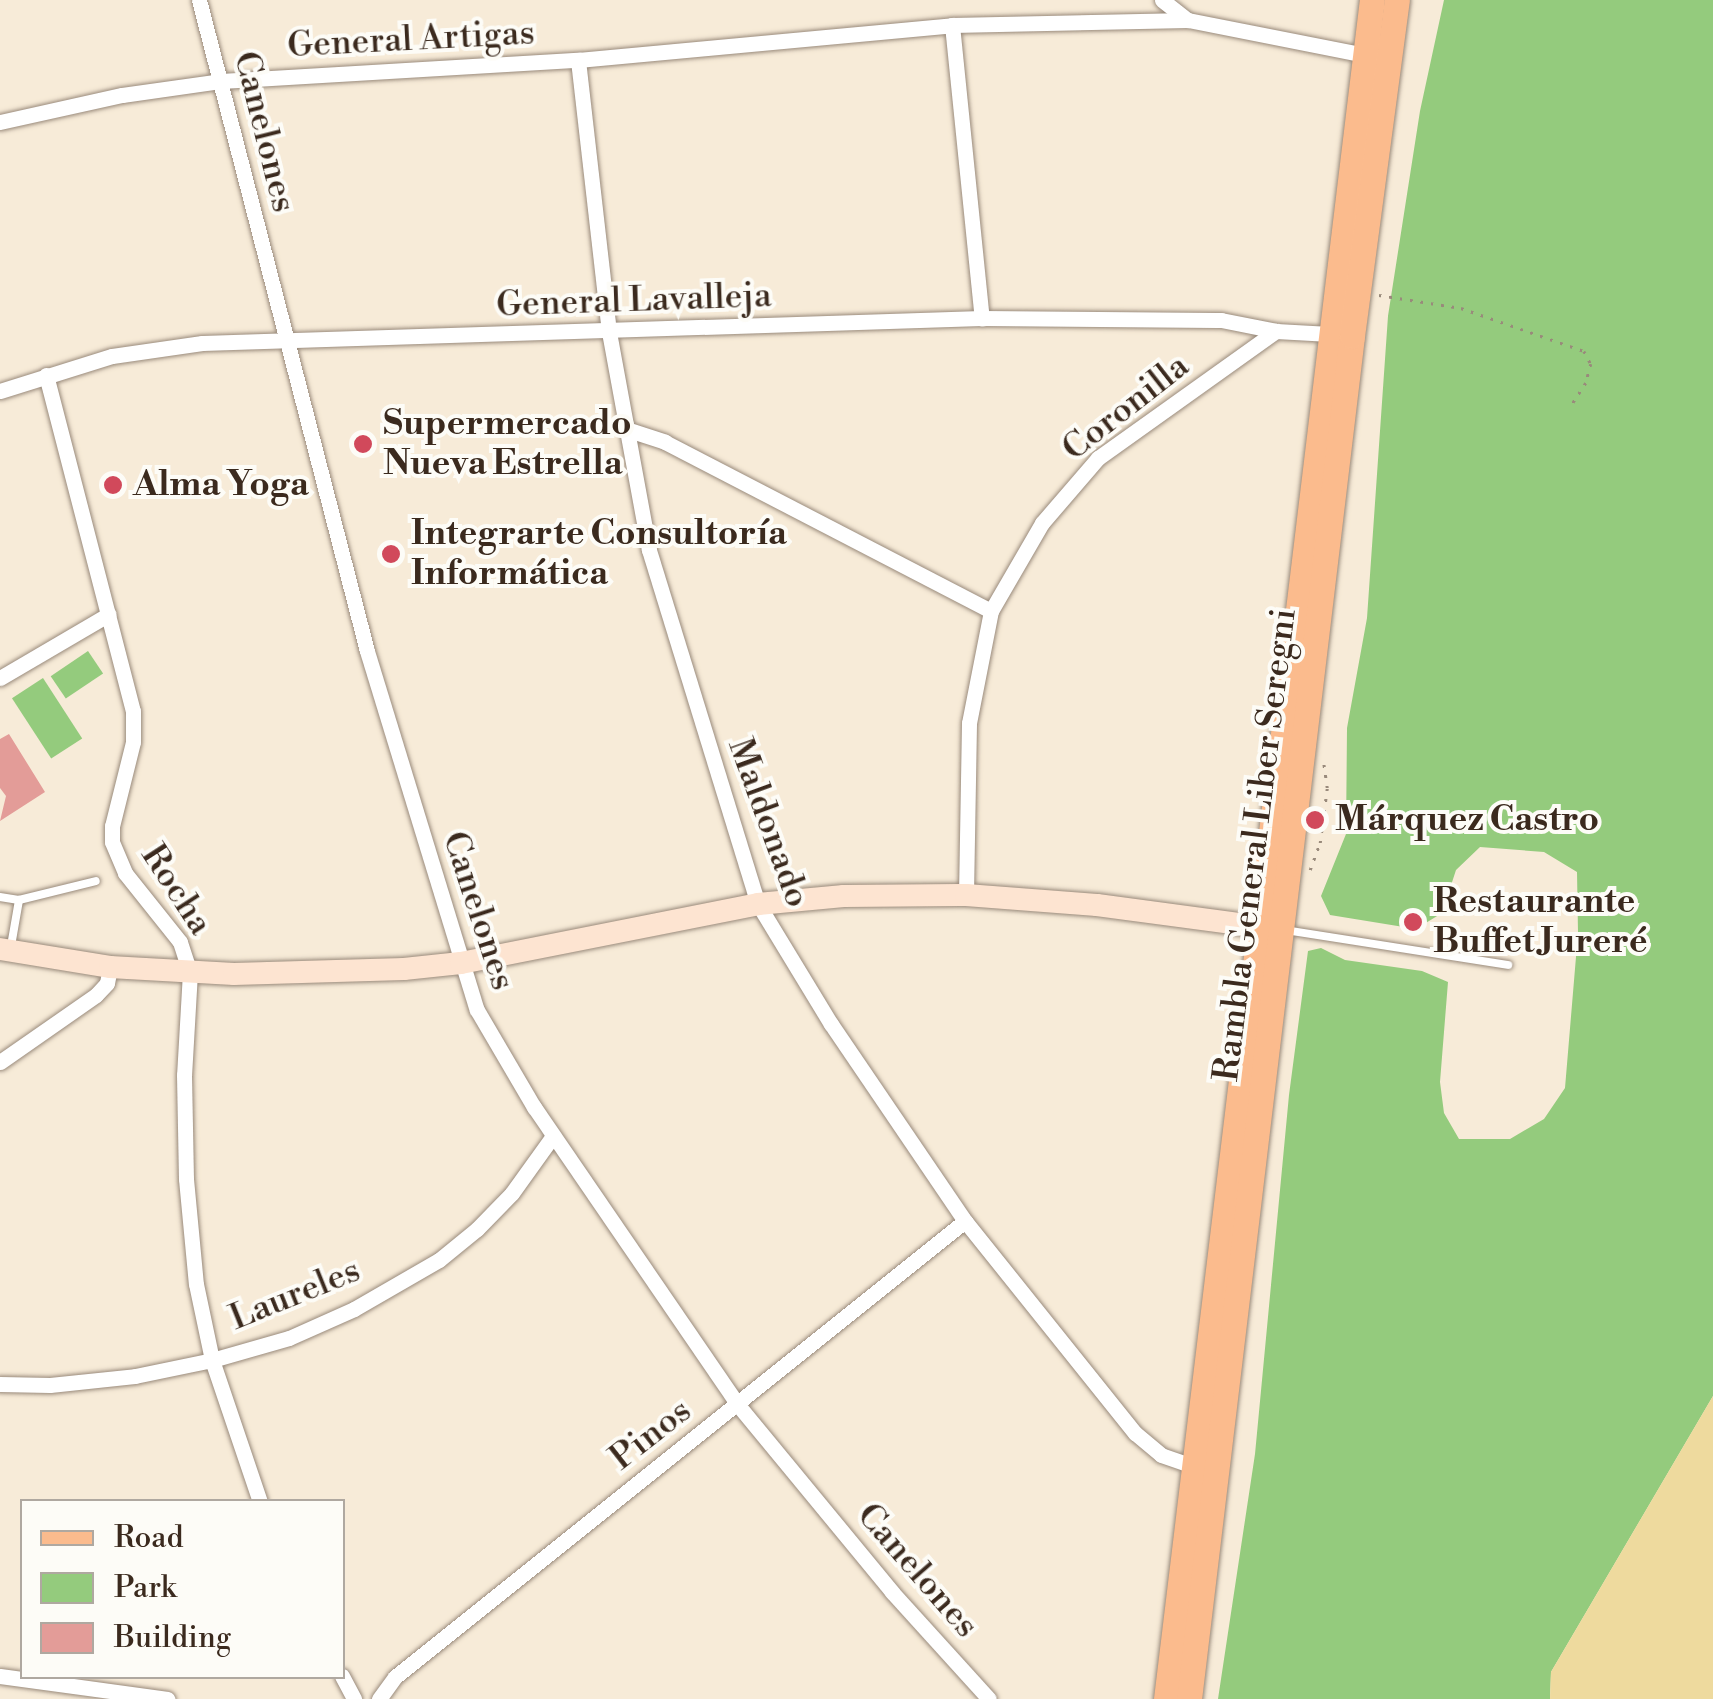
<!DOCTYPE html>
<html>
<head>
<meta charset="utf-8">
<style>
  body { margin:0 }
  #map { position:relative; width:1713px; height:1699px; overflow:hidden; background:#f7ebd8; font-family:"Libre Bodoni",serif }
  div>[style] { position:absolute }
  [style*='--x'] { left:calc(var(--x)*1px); top:calc(var(--y)*1px); width:calc(var(--w)*1px); rotate:calc(var(--a)*1deg) }
  .green>* { inset:0; background:#94cb7d; transform-origin:0 0 }
  .sand>* { inset:0; background:#eeda9e }
  .building>* { inset:0; background:#e39c98 }
  .path>* { height:2.5px; margin-top:-1.25px; transform-origin:0; background:repeating-linear-gradient(90deg,#998a7b 0 2.5px,transparent 0 10.5px) }
  .roads { filter:drop-shadow(0 0 2px #998a7b) drop-shadow(0 0 2px #998a7b) }
  .lane>* { height:8px; margin:-4px; padding:0 4px; transform-origin:4px; border-radius:4px; background:#fff }
  .street>* { height:15px; margin:-7.5px; padding:0 7.5px; transform-origin:7.5px; border-radius:7.5px; background:#fff }
  .secondary>* { height:22px; margin:-11px; padding:0 11px; transform-origin:11px; border-radius:11px; background:#fde4d1 }
  .primary>* { height:25px; margin:-12.5px; padding:0 12.5px; transform-origin:12.5px; border-radius:12.5px; background:#fbbb8d }
  .dots>* { width:28px; height:28px; translate:-50% -50%; box-sizing:border-box; border:5px solid #fdfcf7; border-radius:50% }
  span { translate:-50% -50%; white-space:nowrap; text-align:center; line-height:1.15; -webkit-text-stroke:8px #fdfcf7; paint-order:stroke }
  .street-label { font-size:35px; color:#3b2a1e }
  .poi-label { font-size:35px; color:#3b2a1e; font-weight:700 }
  .left { translate:0 -50%; text-align:left }
  .legend { position:absolute; left:20px; top:1499px; width:325px; height:180px; box-sizing:border-box; background:#fdfcf7; border:2px solid #afa8a0; margin:0; padding:12px 18px; list-style:none; font-size:30px; color:#3b2a1e }
  .legend li { display:flex; align-items:center; gap:20px; height:50px }
  .legend b { width:50px; border:2px solid #afa8a0 }
</style>
</head>
<body>
<div id="map">
  <div class="green">
    <i style="clip-path:polygon(1444px 0,1713px 0,1713px 1396px,1551px 1672px,1550px 1699px,1218px 1699px,1255px 1454px,1289px 1095px,1308px 951px,1321px 948px,1345px 960px,1422px 971px,1448px 982px,1440px 1082px,1444px 1113px,1459px 1139px,1510px 1139px,1544px 1119px,1565px 1088px,1578px 933px,1577px 872px,1544px 852px,1480px 847px,1456px 870px,1442px 913px,1416px 929px,1330px 915px,1321px 896px,1346px 834px,1347px 728px,1367px 618px,1388px 316px,1420px 111px)"></i>
    <i style="left:88px;top:651px;width:27px;height:45px;rotate:56deg"></i>
    <i style="left:43px;top:678px;width:72px;height:37px;rotate:57deg"></i>
  </div>
  <div class="sand">
    <i style="clip-path:polygon(1713px 1396px,1713px 1699px,1550px 1699px,1551px 1672px)"></i>
  </div>
  <div class="building">
    <i style="clip-path:polygon(9px 734px,45px 792px,0 821px,6px 796px,0 788px,0 739px)"></i>
  </div>
  <div class="path">
    <i style="--x:1379;--y:295;--w:83;--a:9"></i>
    <i style="--x:1461;--y:308;--w:130;--a:19.3"></i>
    <i style="--x:1584;--y:351;--w:15;--a:62"></i>
    <i style="--x:1591;--y:364;--w:20;--a:105"></i>
    <i style="--x:1586;--y:383;--w:27;--a:123"></i>
    <i style="--x:1310;--y:870;--w:29;--a:-70"></i>
    <i style="--x:1320;--y:843;--w:55;--a:-82.7"></i>
    <i style="--x:1327;--y:788;--w:27;--a:-98"></i>
  </div>
  <div class="roads">
    <div class="lane">
      <i style="--x:0;--y:897;--w:19;--a:9"></i>
      <i style="--x:1285;--y:930;--w:226;--a:8.9"></i>
      <i style="--x:11;--y:946;--w:47;--a:-80.1"></i>
      <i style="--x:19;--y:900;--w:79;--a:-13.9"></i>
    </div>
    <div class="street">
      <i style="--x:199;--y:0;--w:672;--a:75.53"></i>
      <i style="--x:367;--y:651;--w:375;--a:73"></i>
      <i style="--x:477;--y:1010;--w:113;--a:59.6"></i>
      <i style="--x:534;--y:1107;--w:361;--a:55.6"></i>
      <i style="--x:738;--y:1405;--w:242;--a:50.5"></i>
      <i style="--x:892;--y:1592;--w:144;--a:47.8"></i>
      <i style="--x:1162;--y:0;--w:33;--a:38"></i>
      <i style="--x:1188;--y:20;--w:180;--a:11.2"></i>
      <i style="--x:952;--y:25;--w:295;--a:84.2"></i>
      <i style="--x:578;--y:60;--w:274;--a:83.5"></i>
      <i style="--x:609;--y:332;--w:222;--a:79.6"></i>
      <i style="--x:649;--y:550;--w:370;--a:72.9"></i>
      <i style="--x:758;--y:904;--w:140;--a:58.7"></i>
      <i style="--x:831;--y:1024;--w:238;--a:55.8"></i>
      <i style="--x:965;--y:1221;--w:272;--a:51.3"></i>
      <i style="--x:1135;--y:1433;--w:34;--a:40"></i>
      <i style="--x:1161;--y:1455;--w:36;--a:19"></i>
      <i style="--x:0;--y:122;--w:125;--a:-12.5"></i>
      <i style="--x:122;--y:95;--w:99;--a:-8.1"></i>
      <i style="--x:220;--y:81;--w:359;--a:-3.4"></i>
      <i style="--x:578;--y:60;--w:376;--a:-5.3"></i>
      <i style="--x:952;--y:25;--w:236;--a:-1.2"></i>
      <i style="--x:46;--y:375;--w:347;--a:75.5"></i>
      <i style="--x:133;--y:711;--w:31;--a:90"></i>
      <i style="--x:133;--y:742;--w:87;--a:104"></i>
      <i style="--x:112;--y:826;--w:16;--a:90"></i>
      <i style="--x:112;--y:842;--w:34;--a:67"></i>
      <i style="--x:125;--y:873;--w:88;--a:51.4"></i>
      <i style="--x:180;--y:942;--w:32;--a:72"></i>
      <i style="--x:190;--y:972;--w:103;--a:93.3"></i>
      <i style="--x:184;--y:1075;--w:104;--a:88.9"></i>
      <i style="--x:186;--y:1179;--w:105;--a:84.6"></i>
      <i style="--x:196;--y:1284;--w:78;--a:78.1"></i>
      <i style="--x:212;--y:1360;--w:150;--a:71.3"></i>
      <i style="--x:0;--y:391;--w:117;--a:-17.4"></i>
      <i style="--x:112;--y:356;--w:91;--a:-8.2"></i>
      <i style="--x:202;--y:343;--w:780;--a:-1.84"></i>
      <i style="--x:982;--y:318;--w:239;--a:0.5"></i>
      <i style="--x:1221;--y:320;--w:56;--a:11.3"></i>
      <i style="--x:1276;--y:331;--w:54;--a:3.2"></i>
      <i style="--x:629;--y:430;--w:38;--a:18"></i>
      <i style="--x:665;--y:442;--w:367;--a:27.4"></i>
      <i style="--x:0;--y:678;--w:126;--a:-30.4"></i>
      <i style="--x:966;--y:895;--w:172;--a:-89"></i>
      <i style="--x:969;--y:723;--w:114;--a:-78.9"></i>
      <i style="--x:991;--y:611;--w:102;--a:-59.9"></i>
      <i style="--x:1042;--y:523;--w:86;--a:-49.3"></i>
      <i style="--x:1098;--y:458;--w:219;--a:-35.5"></i>
      <i style="--x:0;--y:1062;--w:117;--a:-34.9"></i>
      <i style="--x:96;--y:995;--w:16;--a:-47"></i>
      <i style="--x:107;--y:983;--w:16;--a:-79"></i>
      <i style="--x:0;--y:1384;--w:50;--a:1.1"></i>
      <i style="--x:50;--y:1385;--w:85;--a:-6"></i>
      <i style="--x:135;--y:1376;--w:79;--a:-11.7"></i>
      <i style="--x:212;--y:1360;--w:80;--a:-15.9"></i>
      <i style="--x:289;--y:1338;--w:71;--a:-24"></i>
      <i style="--x:354;--y:1309;--w:98;--a:-30"></i>
      <i style="--x:439;--y:1260;--w:49;--a:-39.2"></i>
      <i style="--x:477;--y:1229;--w:50;--a:-45.8"></i>
      <i style="--x:512;--y:1193;--w:70;--a:-54.3"></i>
      <i style="--x:0;--y:1676;--w:169;--a:7.8"></i>
      <i style="--x:342;--y:1676;--w:26;--a:62"></i>
      <i style="--x:379;--y:1699;--w:27;--a:-54"></i>
      <i style="--x:395;--y:1677;--w:730;--a:-38.66"></i>
    </div>
    <div class="secondary">
      <i style="--x:0;--y:949;--w:111;--a:9.3"></i>
      <i style="--x:110;--y:967;--w:124;--a:3.2"></i>
      <i style="--x:234;--y:974;--w:170;--a:-1.7"></i>
      <i style="--x:404;--y:969;--w:57;--a:-6"></i>
      <i style="--x:461;--y:963;--w:303;--a:-11.2"></i>
      <i style="--x:758;--y:904;--w:86;--a:-5.3"></i>
      <i style="--x:844;--y:896;--w:122;--a:-0.5"></i>
      <i style="--x:966;--y:895;--w:131;--a:4.4"></i>
      <i style="--x:1097;--y:905;--w:182;--a:7.6"></i>
    </div>
    <div class="primary">
      <i style="--x:1166;--y:1699;--w:1711;--a:-83.09"></i>
      <i style="--x:1189;--y:1699;--w:1373;--a:-83.18"></i>
      <i style="--x:1352;--y:336;--w:339;--a:-82.4"></i>
    </div>
  </div>
  <div class="dots">
    <i style="left:363px;top:444px;background:#d1495b"></i>
    <i style="left:113px;top:485px;background:#d1495b"></i>
    <i style="left:391px;top:554px;background:#d1495b"></i>
    <i style="left:1315px;top:820px;background:#d1495b"></i>
    <i style="left:1413px;top:922px;background:#d1495b"></i>
  </div>
  <div class="street-label">
    <span style="left:411px;top:40px;rotate:-3deg">General Artigas</span>
    <span style="left:264px;top:132px;rotate:76deg">Canelones</span>
    <span style="left:634px;top:301px;rotate:-2deg">General Lavalleja</span>
    <span style="left:1126px;top:408px;rotate:-38deg">Coronilla</span>
    <span style="left:768px;top:823px;rotate:70deg">Maldonado</span>
    <span style="left:1256px;top:845px;rotate:-83deg">Rambla General Liber Seregni</span>
    <span style="left:176px;top:890px;rotate:57deg">Rocha</span>
    <span style="left:478px;top:911px;rotate:72deg">Canelones</span>
    <span style="left:295px;top:1295px;rotate:-22deg">Laureles</span>
    <span style="left:651px;top:1435px;rotate:-38deg">Pinos</span>
    <span style="left:917px;top:1571px;rotate:49deg">Canelones</span>
  </div>
  <div class="poi-label">
    <span class="left" style="left:383px;top:444px">Supermercado<br>Nueva Estrella</span>
    <span class="left" style="left:133px;top:485px">Alma Yoga</span>
    <span class="left" style="left:411px;top:554px">Integrarte Consultoría<br>Informática</span>
    <span class="left" style="left:1335px;top:820px">Márquez Castro</span>
    <span class="left" style="left:1433px;top:922px">Restaurante<br>Buffet Jureré</span>
  </div>
  <ul class="legend">
  <li><b style="height:12px;background:#fbbb8d"></b>Road</li>
  <li><b style="height:28px;background:#94cb7d"></b>Park</li>
  <li><b style="height:28px;background:#e39c98"></b>Building</li>
  </ul>
</div>
</body>
</html>
